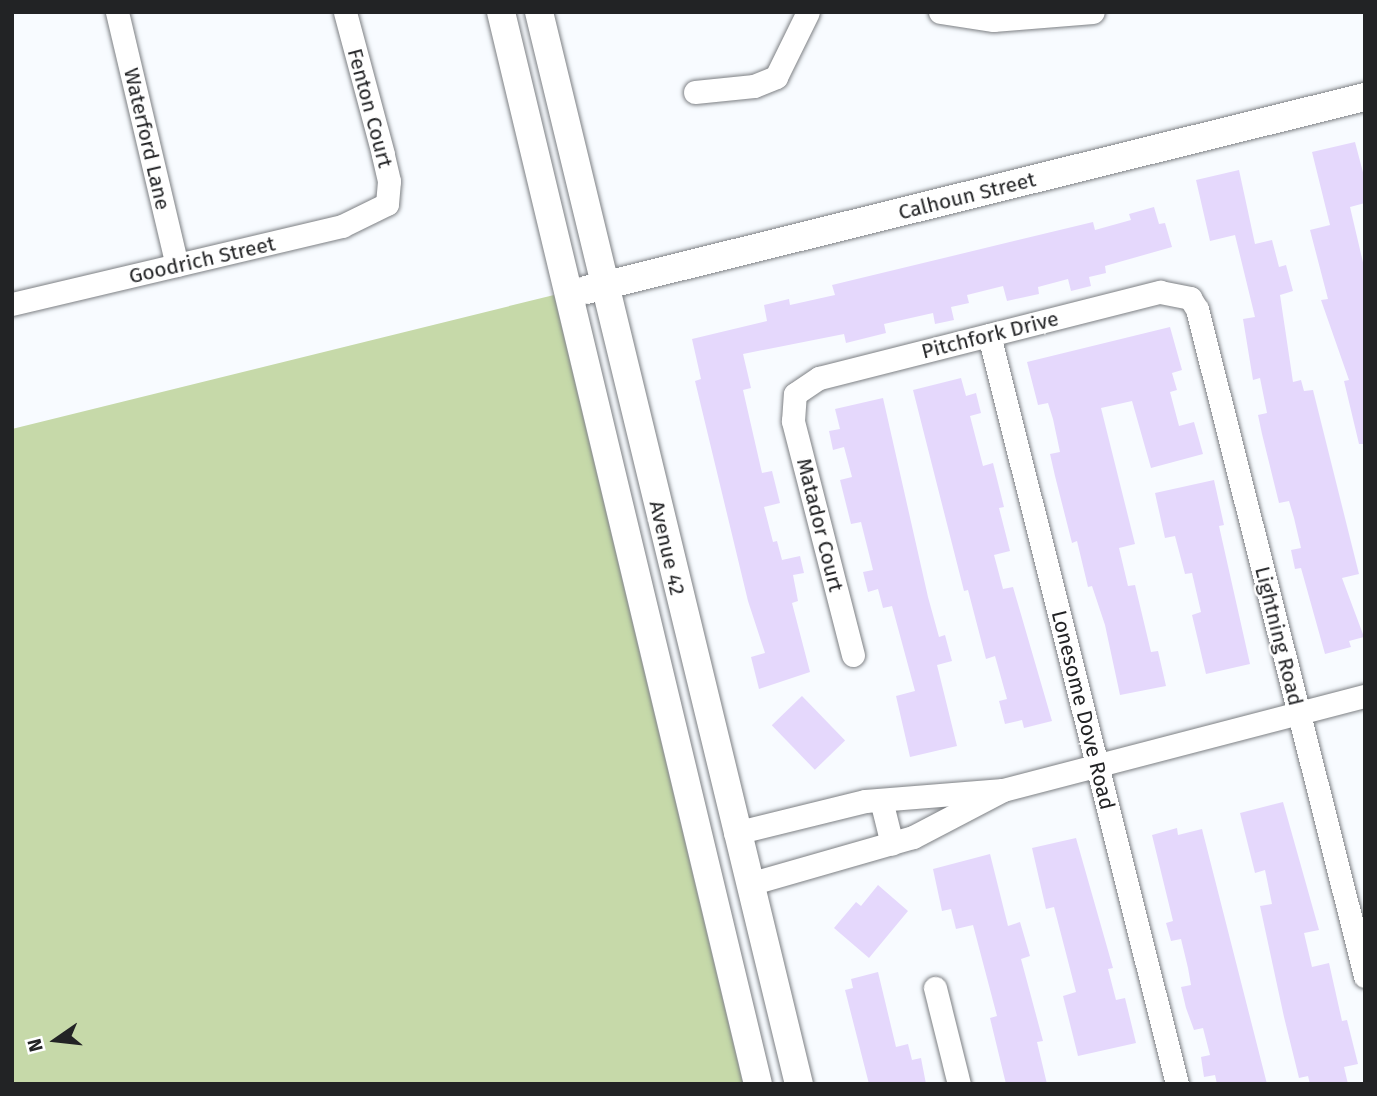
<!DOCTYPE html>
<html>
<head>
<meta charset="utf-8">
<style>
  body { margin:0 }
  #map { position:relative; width:1377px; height:1096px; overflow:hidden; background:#f8fbff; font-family:"Fira Sans",sans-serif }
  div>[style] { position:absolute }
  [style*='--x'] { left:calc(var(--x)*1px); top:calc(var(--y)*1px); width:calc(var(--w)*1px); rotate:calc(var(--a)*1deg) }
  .green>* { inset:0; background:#c6d9a9 }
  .building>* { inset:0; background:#e5d8fc; transform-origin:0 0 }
  .roads { filter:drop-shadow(0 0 2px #7d8084) drop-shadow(0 0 2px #7d8084) }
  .minor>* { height:23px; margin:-11.5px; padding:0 11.5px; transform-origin:11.5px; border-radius:11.5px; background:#fff }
  .tertiary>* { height:28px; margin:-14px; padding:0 14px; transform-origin:14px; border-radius:14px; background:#fff }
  span { translate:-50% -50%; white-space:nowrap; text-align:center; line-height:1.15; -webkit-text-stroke:5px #fff; paint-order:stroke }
  .street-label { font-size:21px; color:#222325 }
  .frame { position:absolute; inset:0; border:14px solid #222325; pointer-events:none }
  .north { position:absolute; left:21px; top:1005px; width:70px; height:70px; -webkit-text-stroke:5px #fff; paint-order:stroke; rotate:256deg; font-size:19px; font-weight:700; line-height:28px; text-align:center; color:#222325 }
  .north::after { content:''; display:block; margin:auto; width:24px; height:32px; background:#222325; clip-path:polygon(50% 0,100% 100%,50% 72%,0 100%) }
</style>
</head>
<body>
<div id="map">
  <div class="green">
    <i style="clip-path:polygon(554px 295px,743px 1084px,12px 1084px,12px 429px)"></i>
  </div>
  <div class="building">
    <i style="clip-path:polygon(1355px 142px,1365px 180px,1365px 203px,1350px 207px,1365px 271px,1365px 444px,1359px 444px,1344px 381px,1349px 380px,1321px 300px,1328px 299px,1310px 230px,1330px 225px,1312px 152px)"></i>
    <i style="clip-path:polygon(1239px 170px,1255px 244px,1272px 240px,1279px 267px,1286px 265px,1293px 291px,1280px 295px,1293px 382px,1301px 380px,1304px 391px,1313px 390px,1359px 574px,1342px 578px,1364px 637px,1349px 641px,1351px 647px,1325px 654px,1301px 568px,1295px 569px,1291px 550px,1301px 548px,1294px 518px,1289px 501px,1279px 503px,1262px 434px,1258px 415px,1267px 413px,1260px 378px,1253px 380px,1243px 319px,1255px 317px,1235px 235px,1210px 241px,1196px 180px)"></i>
    <i style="clip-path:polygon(1154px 207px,1159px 224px,1165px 223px,1172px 247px,1105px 266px,1106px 273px,1089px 277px,1091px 286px,1071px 291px,1068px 279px,1038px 287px,1039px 294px,1007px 301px,1003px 286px,967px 295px,969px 303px,951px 307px,954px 320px,935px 324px,933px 313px,884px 324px,886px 333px,846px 343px,844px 334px,743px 354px,751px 388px,743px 390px,762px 473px,772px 471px,780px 503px,764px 507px,773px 542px,777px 541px,782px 560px,800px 556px,804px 573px,793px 575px,798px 601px,792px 603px,810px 672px,759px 689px,751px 657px,765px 653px,748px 601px,695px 381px,701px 379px,692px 339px,767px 321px,764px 305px,789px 299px,790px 305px,835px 295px,832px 285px,1093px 222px,1095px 230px,1131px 220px,1129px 214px)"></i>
    <i style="clip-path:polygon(1170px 327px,1182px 370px,1172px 373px,1177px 390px,1170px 392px,1179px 426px,1194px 422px,1203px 454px,1151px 468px,1132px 401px,1101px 408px,1135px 544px,1119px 548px,1128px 586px,1135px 585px,1151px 652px,1158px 651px,1166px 686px,1120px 695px,1105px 625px,1092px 586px,1088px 587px,1077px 541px,1072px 543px,1055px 476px,1050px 454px,1060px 452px,1053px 419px,1048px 403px,1038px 405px,1027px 362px)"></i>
    <i style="clip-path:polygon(961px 378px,966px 396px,976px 393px,981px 413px,970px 416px,983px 466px,993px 463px,1004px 507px,999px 508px,1010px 551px,994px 555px,1003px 589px,1013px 587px,1052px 721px,1024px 728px,1022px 720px,1005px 724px,999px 701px,1007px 699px,995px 656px,986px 659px,968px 590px,964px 591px,913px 390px)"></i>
    <i style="clip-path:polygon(883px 398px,928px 597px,939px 637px,945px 635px,952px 661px,937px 665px,957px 746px,910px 757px,896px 696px,915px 691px,892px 606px,883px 608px,878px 589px,868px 592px,863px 572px,873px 570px,861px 522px,851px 524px,840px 480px,852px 477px,844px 447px,833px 450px,829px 431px,840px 429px,835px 409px)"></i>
    <i style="clip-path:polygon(1214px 480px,1224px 525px,1219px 526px,1250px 664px,1206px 674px,1192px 615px,1201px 612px,1192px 573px,1185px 574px,1175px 536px,1165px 538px,1155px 493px)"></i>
    <i style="left:802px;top:696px;width:62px;height:42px;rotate:46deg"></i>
    <i style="clip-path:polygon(1283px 802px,1319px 930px,1304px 933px,1312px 967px,1329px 963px,1342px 1021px,1347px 1020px,1358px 1064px,1344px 1067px,1348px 1084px,1310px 1084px,1308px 1076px,1299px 1078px,1284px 1017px,1260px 906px,1272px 904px,1265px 870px,1255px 873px,1240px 813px)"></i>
    <i style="clip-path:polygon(1177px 828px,1178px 835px,1202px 829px,1267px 1084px,1217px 1084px,1215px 1075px,1204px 1077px,1201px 1057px,1210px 1055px,1203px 1028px,1194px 1030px,1186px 1008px,1181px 987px,1191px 985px,1188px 968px,1181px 939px,1171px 941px,1166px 923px,1173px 921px,1152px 835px)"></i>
    <i style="clip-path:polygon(1076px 838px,1113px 968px,1108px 969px,1116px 1000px,1125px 998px,1136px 1043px,1078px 1056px,1063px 996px,1076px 992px,1054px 907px,1046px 909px,1032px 848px)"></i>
    <i style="clip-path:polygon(990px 854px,1008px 926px,1020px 922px,1030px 956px,1021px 959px,1043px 1041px,1037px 1042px,1047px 1084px,1006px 1084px,990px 1018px,997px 1016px,973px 925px,956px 929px,951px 909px,942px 911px,933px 869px)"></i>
    <i style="clip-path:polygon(878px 885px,908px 911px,869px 958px,834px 928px,856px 902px,861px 906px)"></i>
    <i style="clip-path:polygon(878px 972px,896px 1047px,908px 1044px,912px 1060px,921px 1058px,926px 1084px,869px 1084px,845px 990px,853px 988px,851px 979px)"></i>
  </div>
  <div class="roads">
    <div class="minor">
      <i style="--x:117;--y:12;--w:260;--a:76.7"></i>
      <i style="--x:940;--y:12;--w:54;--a:8.6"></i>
      <i style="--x:993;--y:20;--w:100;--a:-4.6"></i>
      <i style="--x:695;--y:92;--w:59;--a:-5.8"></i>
      <i style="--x:754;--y:86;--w:24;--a:-22"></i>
      <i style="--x:776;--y:77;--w:72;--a:-63.8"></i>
      <i style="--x:12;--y:304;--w:339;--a:-13.3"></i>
      <i style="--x:342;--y:226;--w:50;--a:-26.1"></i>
      <i style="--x:387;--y:204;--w:23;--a:-85"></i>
      <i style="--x:389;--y:181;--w:28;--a:-103"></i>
      <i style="--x:383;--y:154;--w:147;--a:-105"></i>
      <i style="--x:989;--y:335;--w:772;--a:75.91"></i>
      <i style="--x:853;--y:655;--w:242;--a:-104.4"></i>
      <i style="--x:793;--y:421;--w:27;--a:-86"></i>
      <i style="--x:795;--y:394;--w:29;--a:-34"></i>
      <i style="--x:819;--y:378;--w:352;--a:-14.2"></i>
      <i style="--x:1160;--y:292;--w:31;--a:11"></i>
      <i style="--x:1190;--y:298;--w:13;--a:58"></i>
      <i style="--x:1197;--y:309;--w:688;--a:75.86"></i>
      <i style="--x:1003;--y:790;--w:374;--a:-14.6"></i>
      <i style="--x:881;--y:800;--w:45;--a:76"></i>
      <i style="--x:735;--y:833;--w:134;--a:-13.8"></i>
      <i style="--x:865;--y:801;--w:138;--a:-4.6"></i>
      <i style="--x:1003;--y:790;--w:102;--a:152.4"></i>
      <i style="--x:913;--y:837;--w:171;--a:164"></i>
      <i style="--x:935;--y:988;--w:99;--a:76"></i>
    </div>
    <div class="tertiary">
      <i style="--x:501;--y:12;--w:1102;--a:76.52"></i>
      <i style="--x:539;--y:12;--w:1103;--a:76.37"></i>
      <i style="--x:586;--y:290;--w:803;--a:-13.92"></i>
    </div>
  </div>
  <div class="street-label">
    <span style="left:370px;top:108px;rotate:75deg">Fenton Court</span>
    <span style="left:147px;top:139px;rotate:77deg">Waterford Lane</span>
    <span style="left:967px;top:196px;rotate:-14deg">Calhoun Street</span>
    <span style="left:202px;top:260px;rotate:-13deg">Goodrich Street</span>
    <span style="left:990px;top:335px;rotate:-14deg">Pitchfork Drive</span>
    <span style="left:820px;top:525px;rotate:76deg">Matador Court</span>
    <span style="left:667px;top:548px;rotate:77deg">Avenue 42</span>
    <span style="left:1279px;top:636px;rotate:76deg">Lightning Road</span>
    <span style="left:1083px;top:710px;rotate:76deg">Lonesome Dove Road</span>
  </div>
  <div class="frame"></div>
  <div class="north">N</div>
</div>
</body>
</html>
